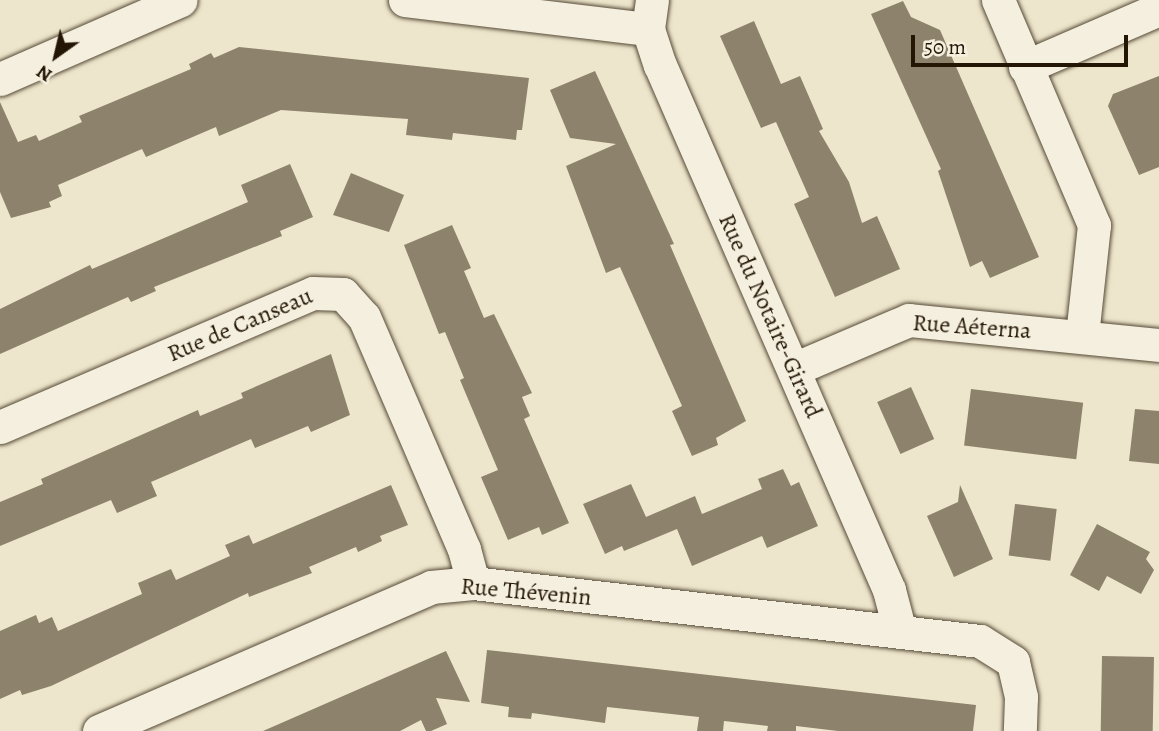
<!DOCTYPE html>
<html>
<head>
<meta charset="utf-8">
<style>
  body { margin:0 }
  #map { position:relative; width:1159px; height:731px; overflow:hidden; background:#eee6cc; font-family:Alegreya,serif }
  div>[style] { position:absolute }
  [style*='--x'] { left:calc(var(--x)*1px); top:calc(var(--y)*1px); width:calc(var(--w)*1px); rotate:calc(var(--a)*1deg) }
  .building>* { inset:0; background:#8d826c; transform-origin:0 0 }
  .roads { filter:drop-shadow(0 0 2px #564a37) drop-shadow(0 0 2px #564a37) }
  .minor>* { height:33px; margin:-16.5px; padding:0 16.5px; transform-origin:16.5px; border-radius:16.5px; background:#f4efde }
  span { translate:-50% -50%; white-space:nowrap; text-align:center; line-height:1.15; -webkit-text-stroke:5px #f4efde; paint-order:stroke }
  .street-label { font-size:24px; color:#241605 }
  .north { position:absolute; left:21px; top:21px; width:70px; height:70px; -webkit-text-stroke:5px #f4efde; paint-order:stroke; rotate:214deg; font-size:19px; font-weight:700; line-height:28px; text-align:center; color:#241605 }
  .north::after { content:''; display:block; margin:auto; width:24px; height:32px; background:#241605; clip-path:polygon(50% 0,100% 100%,50% 72%,0 100%) }
  .scale { position:absolute; left:911px; top:35px; width:217px; height:32px; box-sizing:border-box; border:4px solid #241605; border-top:0; padding-left:9px; font-size:21px; line-height:24px; white-space:nowrap; color:#241605; -webkit-text-stroke:5px #f4efde; paint-order:stroke }
</style>
</head>
<body>
<div id="map">
  <div class="building">
    <i style="clip-path:polygon(903px 1px,911px 17px,940px 30px,1039px 257px,990px 278px,982px 261px,970px 267px,938px 171px,941px 169px,871px 14px)"></i>
    <i style="clip-path:polygon(754px 21px,781px 84px,800px 76px,823px 129px,819px 131px,849px 182px,862px 223px,877px 216px,900px 269px,835px 297px,794px 204px,809px 197px,776px 122px,761px 128px,720px 36px)"></i>
    <i style="clip-path:polygon(239px 47px,529px 78px,522px 130px,517px 130px,516px 140px,453px 133px,452px 140px,406px 135px,408px 119px,281px 110px,219px 136px,216px 127px,146px 157px,142px 149px,58px 185px,62px 196px,49px 202px,51px 207px,11px 218px,0 192px,0 102px,18px 142px,36px 135px,39px 141px,82px 122px,79px 116px,191px 69px,189px 64px,211px 53px,214px 58px)"></i>
    <i style="clip-path:polygon(595px 71px,674px 244px,670px 245px,746px 421px,716px 438px,718px 445px,692px 456px,672px 411px,682px 406px,620px 267px,606px 273px,566px 166px,616px 144px,570px 138px,550px 90px)"></i>
    <i style="clip-path:polygon(1159px 76px,1159px 167px,1139px 175px,1108px 106px,1113px 94px)"></i>
    <i style="clip-path:polygon(290px 164px,313px 217px,280px 231px,282px 236px,154px 287px,156px 291px,131px 302px,128px 297px,0 354px,0 309px,90px 265px,92px 269px,248px 202px,241px 185px)"></i>
    <i style="clip-path:polygon(351px 173px,404px 195px,389px 232px,333px 215px)"></i>
    <i style="clip-path:polygon(452px 225px,471px 268px,464px 271px,484px 318px,494px 314px,532px 393px,522px 397px,530px 416px,524px 419px,569px 523px,542px 535px,539px 527px,508px 540px,481px 477px,498px 470px,460px 380px,464px 378px,445px 332px,439px 334px,404px 245px)"></i>
    <i style="clip-path:polygon(331px 354px,350px 415px,311px 432px,308px 426px,255px 448px,251px 439px,151px 482px,157px 496px,117px 513px,111px 500px,0 546px,0 502px,43px 484px,41px 479px,198px 410px,200px 416px,243px 398px,241px 393px)"></i>
    <i style="left:911px;top:387px;width:57px;height:37px;rotate:66deg"></i>
    <i style="left:971px;top:389px;width:113px;height:57px;rotate:7deg"></i>
    <i style="clip-path:polygon(1135px 409px,1159px 411px,1159px 464px,1129px 461px)"></i>
    <i style="clip-path:polygon(783px 469px,791px 486px,799px 482px,818px 526px,767px 548px,762px 536px,692px 566px,677px 529px,624px 551px,622px 546px,605px 554px,583px 504px,631px 484px,646px 517px,695px 496px,702px 514px,762px 489px,758px 479px)"></i>
    <i style="clip-path:polygon(391px 485px,408px 525px,380px 536px,382px 541px,358px 552px,356px 547px,309px 567px,312px 573px,249px 597px,248px 593px,51px 686px,22px 695px,20px 690px,0 699px,0 631px,36px 615px,39px 623px,52px 617px,58px 631px,142px 594px,138px 583px,171px 569px,176px 580px,230px 556px,225px 545px,249px 535px,253px 544px)"></i>
    <i style="clip-path:polygon(960px 485px,993px 559px,954px 577px,927px 516px,958px 502px)"></i>
    <i style="left:1015px;top:504px;width:42px;height:52px;rotate:7deg"></i>
    <i style="clip-path:polygon(1097px 524px,1150px 552px,1146px 559px,1154px 570px,1141px 594px,1107px 576px,1099px 591px,1070px 575px)"></i>
    <i style="clip-path:polygon(487px 650px,976px 705px,973px 731px,838px 731px,796px 726px,796px 731px,767px 731px,768px 726px,724px 721px,723px 731px,697px 731px,699px 717px,607px 707px,605px 723px,532px 713px,531px 719px,508px 717px,509px 707px,481px 703px)"></i>
    <i style="clip-path:polygon(446px 651px,470px 702px,436px 698px,447px 724px,431px 731px,426px 731px,421px 720px,400px 731px,263px 731px)"></i>
    <i style="left:1102px;top:656px;width:52px;height:75px;rotate:1deg"></i>
  </div>
  <div class="roads">
    <div class="minor">
      <i style="--x:405;--y:0;--w:245;--a:6.8"></i>
      <i style="--x:652;--y:0;--w:29;--a:98"></i>
      <i style="--x:648;--y:29;--w:38;--a:72"></i>
      <i style="--x:660;--y:65;--w:573;--a:66.43"></i>
      <i style="--x:889;--y:590;--w:43;--a:75.3"></i>
      <i style="--x:998;--y:0;--w:245;--a:66.9"></i>
      <i style="--x:1094;--y:225;--w:111;--a:96.2"></i>
      <i style="--x:1025;--y:67;--w:146;--a:-23.4"></i>
      <i style="--x:0;--y:79;--w:197;--a:-23.6"></i>
      <i style="--x:794;--y:369;--w:125;--a:-23.1"></i>
      <i style="--x:909;--y:320;--w:251;--a:5.7"></i>
      <i style="--x:0;--y:427;--w:340;--a:-23.2"></i>
      <i style="--x:313;--y:293;--w:30;--a:2"></i>
      <i style="--x:343;--y:294;--w:31;--a:48"></i>
      <i style="--x:364;--y:317;--w:253;--a:66.7"></i>
      <i style="--x:464;--y:549;--w:35;--a:75"></i>
      <i style="--x:99;--y:731;--w:362;--a:-23.4"></i>
      <i style="--x:431;--y:587;--w:42;--a:-5.4"></i>
      <i style="--x:473;--y:583;--w:510;--a:6.53"></i>
      <i style="--x:980;--y:641;--w:39;--a:32"></i>
      <i style="--x:1013;--y:662;--w:36;--a:77"></i>
      <i style="--x:1021;--y:697;--w:34;--a:92"></i>
    </div>
  </div>
  <div class="street-label">
    <span style="left:770px;top:316px;rotate:66deg">Rue du Notaire-Girard</span>
    <span style="left:240px;top:325px;rotate:-23deg">Rue de Canseau</span>
    <span style="left:972px;top:327px;rotate:4deg">Rue Aéterna</span>
    <span style="left:526px;top:592px;rotate:5deg">Rue Thévenin</span>
  </div>
  <div class="north">N</div>
  <div class="scale">50 m</div>
</div>
</body>
</html>
